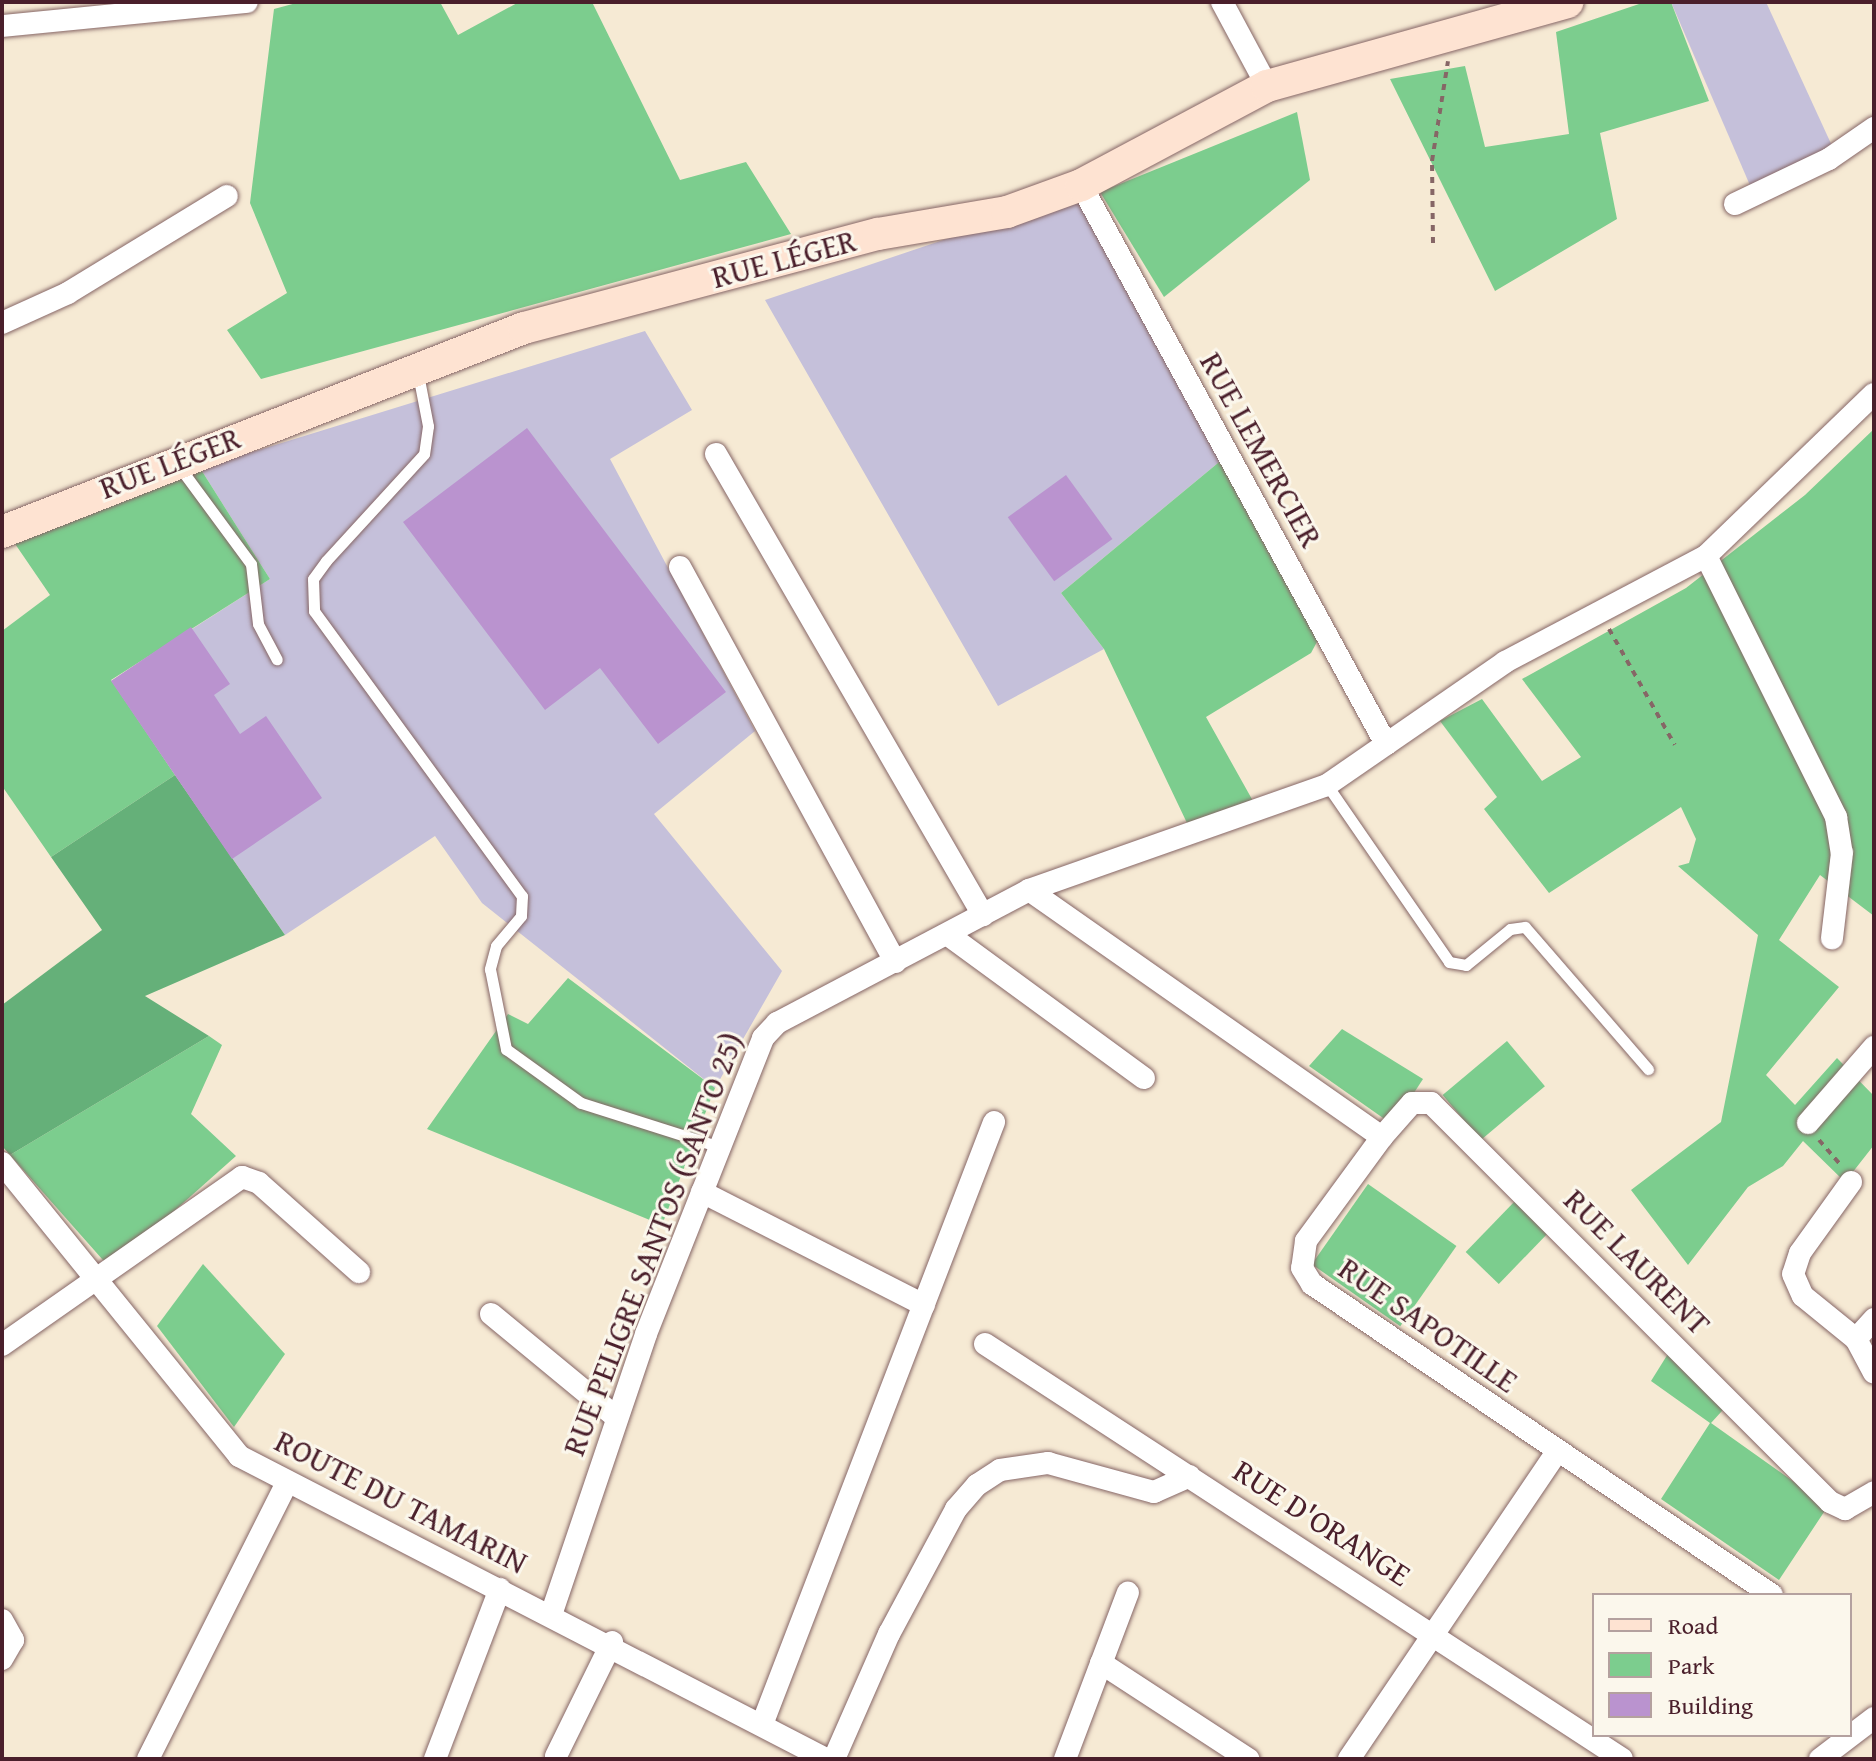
<!DOCTYPE html>
<html>
<head>
<meta charset="utf-8">
<style>
  body { margin:0 }
  #map { position:relative; width:1876px; height:1761px; overflow:hidden; background:#f6ead4; font-family:"Gentium Book Plus",serif }
  div>[style] { position:absolute }
  [style*='--x'] { left:calc(var(--x)*1px); top:calc(var(--y)*1px); width:calc(var(--w)*1px); rotate:calc(var(--a)*1deg) }
  .industrial>* { inset:0; background:#c5c0da }
  .green>* { inset:0; background:#7ccd8e; transform-origin:0 0 }
  .forest>* { inset:0; background:#65b079 }
  .building>* { inset:0; background:#ba93cf; transform-origin:0 0 }
  .path>* { height:4px; margin-top:-2px; transform-origin:0; background:repeating-linear-gradient(90deg,#866666 0 6px,transparent 0 12px) }
  .roads { filter:drop-shadow(0 0 2px #866666) drop-shadow(0 0 2px #866666) }
  .lane>* { height:11px; margin:-5.5px; padding:0 5.5px; transform-origin:5.5px; border-radius:5.5px; background:#fff }
  .street>* { height:22px; margin:-11px; padding:0 11px; transform-origin:11px; border-radius:11px; background:#fff }
  .secondary>* { height:32px; margin:-16px; padding:0 16px; transform-origin:16px; border-radius:16px; background:#fee3d2 }
  span { translate:-50% -50%; white-space:nowrap; text-align:center; line-height:1.15; -webkit-text-stroke:6px #fbf7ec; paint-order:stroke }
  .street-label { font-size:32px; color:#4a1f2b }
  .frame { position:absolute; inset:0; border:4px solid #4a1f2b; pointer-events:none }
  .legend { position:absolute; left:1592px; top:1593px; width:260px; height:144px; box-sizing:border-box; background:#fbf7ec; border:2px solid #b4a19f; margin:0; padding:10px 14px; list-style:none; font-size:24px; color:#4a1f2b }
  .legend li { display:flex; align-items:center; gap:16px; height:40px }
  .legend b { width:40px; border:2px solid #b4a19f }
</style>
</head>
<body>
<div id="map">
  <div class="industrial">
    <i style="clip-path:polygon(1671px 2px,1766px 2px,1833px 148px,1752px 190px)"></i>
    <i style="clip-path:polygon(1077px 195px,1224px 458px,1061px 593px,1104px 649px,998px 706px,765px 300px)"></i>
    <i style="clip-path:polygon(645px 331px,692px 410px,610px 459px,755px 731px,654px 814px,782px 971px,715px 1088px,482px 903px,435px 836px,285px 935px,111px 681px,270px 579px,200px 468px)"></i>
  </div>
  <div class="green">
    <i style="clip-path:polygon(300px 2px,440px 2px,458px 35px,519px 2px,592px 2px,680px 180px,746px 162px,791px 234px,261px 379px,227px 330px,287px 293px,250px 203px,274px 9px)"></i>
    <i style="clip-path:polygon(1645px 2px,1671px 2px,1709px 101px,1600px 133px,1617px 219px,1495px 291px,1390px 79px,1465px 66px,1485px 147px,1569px 134px,1556px 32px)"></i>
    <i style="clip-path:polygon(1297px 112px,1310px 180px,1164px 297px,1100px 192px)"></i>
    <i style="clip-path:polygon(1874px 429px,1874px 916px,1820px 875px,1779px 940px,1839px 987px,1766px 1075px,1795px 1105px,1837px 1058px,1874px 1096px,1874px 1145px,1845px 1182px,1803px 1141px,1783px 1166px,1748px 1187px,1688px 1265px,1631px 1190px,1721px 1122px,1758px 935px,1678px 866px,1689px 863px,1696px 839px,1681px 807px,1549px 893px,1484px 809px,1497px 797px,1440px 721px,1482px 699px,1542px 781px,1581px 757px,1522px 679px,1686px 588px,1805px 495px)"></i>
    <i style="clip-path:polygon(1224px 458px,1318px 640px,1311px 653px,1206px 717px,1253px 801px,1187px 823px,1104px 649px,1061px 593px)"></i>
    <i style="clip-path:polygon(200px 468px,270px 579px,111px 680px,175px 775px,51px 857px,2px 786px,2px 631px,50px 595px,9px 535px)"></i>
    <i style="clip-path:polygon(568px 978px,715px 1088px,662px 1225px,427px 1129px,508px 1014px,528px 1024px)"></i>
    <i style="clip-path:polygon(1342px 1029px,1423px 1079px,1393px 1125px,1309px 1066px)"></i>
    <i style="clip-path:polygon(209px 1036px,222px 1045px,191px 1114px,236px 1156px,110px 1268px,10px 1155px)"></i>
    <i style="left:1507px;top:1041px;width:59px;height:84px;rotate:50deg"></i>
    <i style="left:1368px;top:1184px;width:108px;height:98px;rotate:35deg"></i>
    <i style="left:1515px;top:1201px;width:46px;height:71px;rotate:44deg"></i>
    <i style="clip-path:polygon(203px 1264px,285px 1354px,234px 1427px,157px 1326px)"></i>
    <i style="clip-path:polygon(1671px 1349px,1732px 1400px,1711px 1423px,1828px 1506px,1779px 1580px,1661px 1499px,1710px 1423px,1651px 1381px)"></i>
  </div>
  <div class="forest">
    <i style="clip-path:polygon(175px 775px,285px 935px,145px 996px,209px 1036px,10px 1155px,2px 1146px,2px 1005px,102px 930px,51px 857px)"></i>
  </div>
  <div class="building">
    <i style="clip-path:polygon(527px 428px,726px 692px,658px 744px,600px 668px,545px 710px,403px 522px)"></i>
    <i style="left:1066px;top:475px;width:79px;height:72px;rotate:54deg"></i>
    <i style="clip-path:polygon(191px 627px,230px 684px,214px 695px,240px 734px,266px 716px,322px 798px,232px 859px,111px 681px)"></i>
  </div>
  <div class="path">
    <i style="--x:1433;--y:243;--w:82;--a:-90.7"></i>
    <i style="--x:1432;--y:161;--w:101;--a:-80.9"></i>
    <i style="--x:1609;--y:629;--w:133;--a:60.4"></i>
    <i style="--x:1819;--y:1140;--w:35;--a:49"></i>
  </div>
  <div class="roads">
    <div class="lane">
      <i style="--x:418;--y:374;--w:53;--a:79.1"></i>
      <i style="--x:428;--y:426;--w:28;--a:98"></i>
      <i style="--x:424;--y:454;--w:145;--a:132.5"></i>
      <i style="--x:326;--y:561;--w:22;--a:126"></i>
      <i style="--x:313;--y:579;--w:32;--a:88"></i>
      <i style="--x:314;--y:611;--w:353;--a:53.9"></i>
      <i style="--x:522;--y:896;--w:20;--a:93"></i>
      <i style="--x:521;--y:916;--w:39;--a:130"></i>
      <i style="--x:496;--y:946;--w:24;--a:105"></i>
      <i style="--x:490;--y:969;--w:82;--a:78.7"></i>
      <i style="--x:506;--y:1049;--w:92;--a:35.8"></i>
      <i style="--x:581;--y:1103;--w:146;--a:17.6"></i>
      <i style="--x:178;--y:465;--w:123;--a:53.6"></i>
      <i style="--x:251;--y:564;--w:60;--a:83.3"></i>
      <i style="--x:258;--y:624;--w:40;--a:62"></i>
      <i style="--x:1327;--y:785;--w:215;--a:55.4"></i>
      <i style="--x:1449;--y:962;--w:17;--a:10"></i>
      <i style="--x:1466;--y:965;--w:57;--a:-39.3"></i>
      <i style="--x:1510;--y:929;--w:15;--a:-8"></i>
      <i style="--x:1525;--y:927;--w:188;--a:49.1"></i>
    </div>
    <div class="street">
      <i style="--x:1222;--y:2;--w:95;--a:61.8"></i>
      <i style="--x:2;--y:26;--w:246;--a:-5.6"></i>
      <i style="--x:1081;--y:185;--w:637;--a:61.38"></i>
      <i style="--x:1735;--y:204;--w:104;--a:-25.6"></i>
      <i style="--x:1829;--y:159;--w:55;--a:-34.6"></i>
      <i style="--x:2;--y:323;--w:72;--a:-24.4"></i>
      <i style="--x:68;--y:293;--w:186;--a:-31.4"></i>
      <i style="--x:716;--y:454;--w:533;--a:59.92"></i>
      <i style="--x:1706;--y:556;--w:292;--a:63.5"></i>
      <i style="--x:1836;--y:817;--w:36;--a:81"></i>
      <i style="--x:1842;--y:853;--w:86;--a:96.7"></i>
      <i style="--x:680;--y:567;--w:450;--a:61.4"></i>
      <i style="--x:1029;--y:890;--w:431;--a:35"></i>
      <i style="--x:1382;--y:1137;--w:129;--a:126.2"></i>
      <i style="--x:1306;--y:1241;--w:27;--a:98"></i>
      <i style="--x:1302;--y:1268;--w:19;--a:58"></i>
      <i style="--x:1312;--y:1284;--w:555;--a:34.06"></i>
      <i style="--x:947;--y:934;--w:244;--a:36.2"></i>
      <i style="--x:1808;--y:1123;--w:101;--a:-49"></i>
      <i style="--x:1382;--y:1137;--w:45;--a:-48.6"></i>
      <i style="--x:1412;--y:1103;--w:19;--a:0"></i>
      <i style="--x:1431;--y:1103;--w:564;--a:45"></i>
      <i style="--x:1830;--y:1502;--w:17;--a:25"></i>
      <i style="--x:1845;--y:1509;--w:34;--a:-30"></i>
      <i style="--x:2;--y:1163;--w:377;--a:51"></i>
      <i style="--x:239;--y:1456;--w:661;--a:27.3"></i>
      <i style="--x:1851;--y:1182;--w:87;--a:125.7"></i>
      <i style="--x:1800;--y:1253;--w:22;--a:108"></i>
      <i style="--x:1793;--y:1274;--w:24;--a:66"></i>
      <i style="--x:1803;--y:1296;--w:68;--a:39.1"></i>
      <i style="--x:702;--y:1192;--w:249;--a:27"></i>
      <i style="--x:491;--y:1314;--w:163;--a:39.5"></i>
      <i style="--x:1874;--y:1319;--w:27;--a:132"></i>
      <i style="--x:1856;--y:1339;--w:38;--a:62"></i>
      <i style="--x:985;--y:1344;--w:760;--a:33.08"></i>
      <i style="--x:2;--y:1345;--w:293;--a:-35"></i>
      <i style="--x:242;--y:1177;--w:18;--a:19"></i>
      <i style="--x:259;--y:1183;--w:134;--a:41.7"></i>
      <i style="--x:552;--y:1612;--w:293;--a:-71.3"></i>
      <i style="--x:646;--y:1334;--w:318;--a:-68.4"></i>
      <i style="--x:763;--y:1038;--w:21;--a:-47"></i>
      <i style="--x:777;--y:1023;--w:285;--a:-27.8"></i>
      <i style="--x:1029;--y:890;--w:316;--a:-19.4"></i>
      <i style="--x:1327;--y:785;--w:216;--a:-34.6"></i>
      <i style="--x:1505;--y:662;--w:227;--a:-27.8"></i>
      <i style="--x:1706;--y:556;--w:233;--a:-44"></i>
      <i style="--x:2;--y:1620;--w:23;--a:61"></i>
      <i style="--x:13;--y:1640;--w:22;--a:120"></i>
      <i style="--x:1101;--y:1663;--w:176;--a:33.1"></i>
      <i style="--x:763;--y:1722;--w:643;--a:-68.94"></i>
      <i style="--x:556;--y:1756;--w:127;--a:-63.8"></i>
      <i style="--x:148;--y:1759;--w:307;--a:-63.3"></i>
      <i style="--x:435;--y:1759;--w:182;--a:-69.1"></i>
      <i style="--x:834;--y:1759;--w:137;--a:-66.3"></i>
      <i style="--x:889;--y:1634;--w:142;--a:-61.8"></i>
      <i style="--x:956;--y:1509;--w:32;--a:-49"></i>
      <i style="--x:977;--y:1485;--w:27;--a:-33"></i>
      <i style="--x:1000;--y:1470;--w:49;--a:-8.3"></i>
      <i style="--x:1048;--y:1463;--w:110;--a:15.3"></i>
      <i style="--x:1154;--y:1492;--w:39;--a:-24"></i>
      <i style="--x:1065;--y:1759;--w:178;--a:-69.3"></i>
      <i style="--x:1349;--y:1759;--w:369;--a:-55.9"></i>
      <i style="--x:1820;--y:1759;--w:68;--a:-37.2"></i>
    </div>
    <div class="secondary">
      <i style="--x:2;--y:532;--w:560;--a:-21.35"></i>
      <i style="--x:524;--y:328;--w:366;--a:-14.9"></i>
      <i style="--x:878;--y:234;--w:131;--a:-9.7"></i>
      <i style="--x:1007;--y:212;--w:79;--a:-20"></i>
      <i style="--x:1081;--y:185;--w:211;--a:-28"></i>
      <i style="--x:1267;--y:86;--w:312;--a:-15.6"></i>
    </div>
  </div>
  <div class="street-label">
    <span style="left:784px;top:259px;rotate:-15deg">RUE LÉGER</span>
    <span style="left:1261px;top:450px;rotate:61deg">RUE LEMERCIER</span>
    <span style="left:170px;top:463px;rotate:-21deg">RUE LÉGER</span>
    <span style="left:653px;top:1244px;rotate:-69deg">RUE PELIGRE SANTOS (SANTO 25)</span>
    <span style="left:1637px;top:1262px;rotate:45deg">RUE LAURENT</span>
    <span style="left:1428px;top:1325px;rotate:35deg">RUE SAPOTILLE</span>
    <span style="left:401px;top:1502px;rotate:27deg">ROUTE DU TAMARIN</span>
    <span style="left:1322px;top:1523px;rotate:33deg">RUE D'ORANGE</span>
  </div>
  <div class="frame"></div>
  <ul class="legend">
  <li><b style="height:10px;background:#fee3d2"></b>Road</li>
  <li><b style="height:22px;background:#7ccd8e"></b>Park</li>
  <li><b style="height:22px;background:#ba93cf"></b>Building</li>
  </ul>
</div>
</body>
</html>
